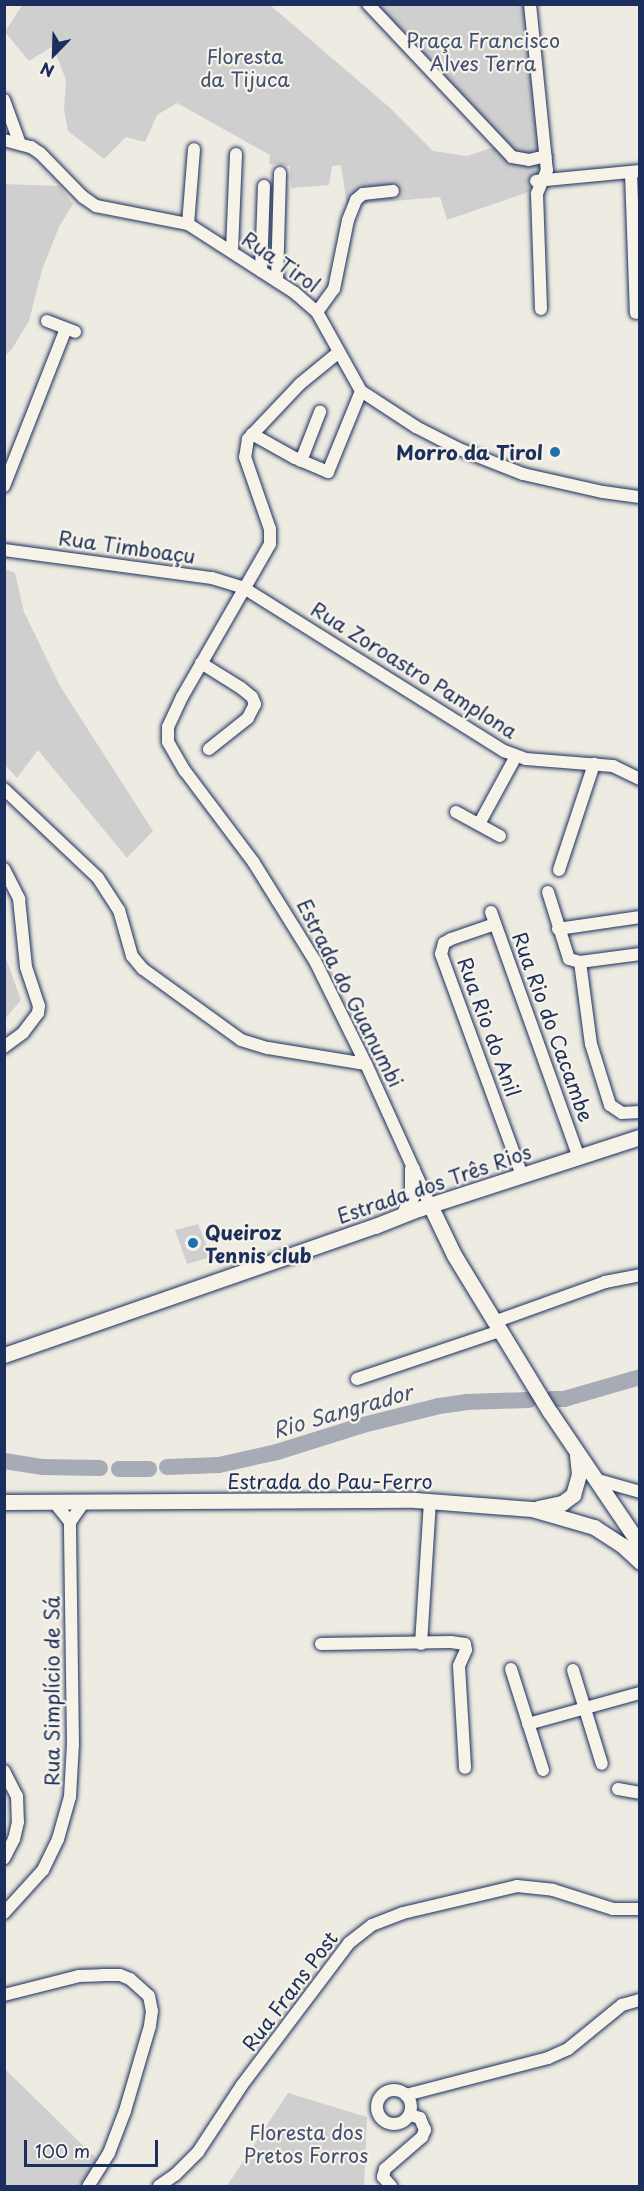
<!DOCTYPE html>
<html>
<head>
<meta charset="utf-8">
<style>
  body { margin:0 }
  #map { position:relative; width:644px; height:2191px; overflow:hidden; background:#eeebe2; font-family:"Playpen Sans",sans-serif }
  div>[style] { position:absolute }
  [style*='--x'] { left:calc(var(--x)*1px); top:calc(var(--y)*1px); width:calc(var(--w)*1px); rotate:calc(var(--a)*1deg) }
  .green>* { inset:0; background:#cfcfcf }
  .river>* { height:16px; margin:-8px; padding:0 8px; transform-origin:8px; border-radius:8px; background:#a6abb5 }
  .roads { filter:drop-shadow(0 0 2px #1b2f5e) drop-shadow(0 0 2px #1b2f5e) }
  .minor>* { height:12px; margin:-6px; padding:0 6px; transform-origin:6px; border-radius:6px; background:#f7f3e8 }
  .minor>.ring { margin:-6px; padding:0; box-sizing:content-box; background:none; border:12px solid #f7f3e8; border-radius:50% }
  .major>* { height:15px; margin:-7.5px; padding:0 7.5px; transform-origin:7.5px; border-radius:7.5px; background:#f7f3e8 }
  .dots>* { width:16px; height:16px; translate:-50% -50%; box-sizing:border-box; border:3px solid #f7f3e8; border-radius:50% }
  span { translate:-50% -50%; white-space:nowrap; text-align:center; line-height:1.15; -webkit-text-stroke:4.5px #f7f3e8; paint-order:stroke }
  .park-label { font-size:20px; color:#3f4f75 }
  .street-label { font-size:20px; color:#1b2f5e }
  .poi-label { font-size:20px; color:#1b2f5e; font-weight:700 }
  .right { translate:-100% -50%; text-align:right }
  .left { translate:0 -50%; text-align:left }
  .water-label { font-size:21px; color:#455478; font-style:italic }
  .frame { position:absolute; inset:0; border:6px solid #1b2f5e; pointer-events:none }
  .north { position:absolute; left:24px; top:24px; width:60px; height:60px; -webkit-text-stroke:4px #f7f3e8; paint-order:stroke; rotate:203deg; font-size:16px; font-weight:700; line-height:24px; text-align:center; color:#1b2f5e }
  .north::after { content:''; display:block; margin:auto; width:21px; height:27px; background:#1b2f5e; clip-path:polygon(50% 0,100% 100%,50% 72%,0 100%) }
  .scale { position:absolute; left:24px; top:2140px; width:134px; height:27px; box-sizing:border-box; border:3px solid #1b2f5e; border-top:0; padding-left:8px; font-size:18px; line-height:21px; white-space:nowrap; color:#1b2f5e; -webkit-text-stroke:4px #f7f3e8; paint-order:stroke }
</style>
</head>
<body>
<div id="map">
  <div class="green">
    <i style="clip-path:polygon(22px 5px,270px 5px,389px 107px,433px 151px,467px 156px,500px 145px,376px 5px,526px 5px,540px 151px,555px 154px,549px 185px,447px 220px,440px 197px,347px 205px,341px 165px,332px 166px,329px 185px,291px 188px,290px 166px,269px 164px,270px 155px,177px 103px,157px 115px,145px 142px,126px 137px,104px 159px,68px 131px,64px 110px,66px 80px,53px 46px,29px 61px,5px 32px)"></i>
    <i style="clip-path:polygon(4px 184px,60px 186px,73px 204px,59px 227px,42px 270px,29px 321px,12px 349px,5px 356px)"></i>
    <i style="clip-path:polygon(5px 569px,15px 573px,24px 612px,60px 686px,153px 831px,127px 858px,38px 750px,17px 778px,5px 765px)"></i>
    <i style="clip-path:polygon(4px 953px,21px 1000px,5px 1019px,4px 1019px)"></i>
    <i style="clip-path:polygon(198px 1224px,211px 1257px,187px 1264px,175px 1230px)"></i>
    <i style="clip-path:polygon(4px 2068px,101px 2163px,81px 2186px,5px 2186px)"></i>
    <i style="clip-path:polygon(288px 2093px,367px 2117px,364px 2186px,227px 2186px)"></i>
  </div>
  <div class="river">
    <i style="--x:552;--y:1399;--w:12;--a:0"></i>
    <i style="--x:564;--y:1399;--w:79;--a:-16.1"></i>
    <i style="--x:4;--y:1461;--w:38;--a:9"></i>
    <i style="--x:42;--y:1467;--w:58;--a:1"></i>
    <i style="--x:167;--y:1467;--w:52;--a:-2.2"></i>
    <i style="--x:219;--y:1465;--w:59;--a:-12.6"></i>
    <i style="--x:277;--y:1452;--w:90;--a:-17.4"></i>
    <i style="--x:363;--y:1425;--w:78;--a:-14"></i>
    <i style="--x:439;--y:1406;--w:27;--a:-8"></i>
    <i style="--x:466;--y:1402;--w:63;--a:-1.8"></i>
    <i style="--x:119;--y:1469;--w:30;--a:0"></i>
  </div>
  <div class="roads">
    <div class="minor">
      <i style="--x:368;--y:4;--w:210;--a:46.7"></i>
      <i style="--x:512;--y:157;--w:17;--a:10"></i>
      <i style="--x:529;--y:160;--w:17;--a:-13"></i>
      <i style="--x:530;--y:4;--w:167;--a:84.2"></i>
      <i style="--x:547;--y:170;--w:26;--a:113"></i>
      <i style="--x:537;--y:194;--w:115;--a:88"></i>
      <i style="--x:4;--y:100;--w:47;--a:70"></i>
      <i style="--x:4;--y:140;--w:28;--a:15"></i>
      <i style="--x:31;--y:147;--w:11;--a:34"></i>
      <i style="--x:40;--y:153;--w:62;--a:45.7"></i>
      <i style="--x:83;--y:197;--w:16;--a:35"></i>
      <i style="--x:96;--y:206;--w:94;--a:11.1"></i>
      <i style="--x:188;--y:224;--w:127;--a:32.8"></i>
      <i style="--x:295;--y:293;--w:29;--a:41"></i>
      <i style="--x:317;--y:312;--w:90;--a:60.9"></i>
      <i style="--x:361;--y:391;--w:66;--a:33.2"></i>
      <i style="--x:416;--y:427;--w:48;--a:27.1"></i>
      <i style="--x:459;--y:449;--w:69;--a:21.3"></i>
      <i style="--x:523;--y:474;--w:82;--a:12.7"></i>
      <i style="--x:603;--y:492;--w:37;--a:8"></i>
      <i style="--x:631;--y:172;--w:141;--a:88"></i>
      <i style="--x:536;--y:181;--w:104;--a:-5.5"></i>
      <i style="--x:188;--y:224;--w:75;--a:-85.4"></i>
      <i style="--x:232;--y:250;--w:96;--a:-87.6"></i>
      <i style="--x:261;--y:271;--w:85;--a:-88"></i>
      <i style="--x:277;--y:281;--w:108;--a:-88.4"></i>
      <i style="--x:317;--y:312;--w:29;--a:-54"></i>
      <i style="--x:334;--y:289;--w:70;--a:-78.5"></i>
      <i style="--x:348;--y:220;--w:22;--a:-68"></i>
      <i style="--x:356;--y:200;--w:9;--a:-41"></i>
      <i style="--x:363;--y:194;--w:30;--a:-6"></i>
      <i style="--x:47;--y:321;--w:30;--a:21"></i>
      <i style="--x:339;--y:352;--w:50;--a:140.6"></i>
      <i style="--x:300;--y:384;--w:76;--a:133.4"></i>
      <i style="--x:248;--y:439;--w:18;--a:99"></i>
      <i style="--x:245;--y:457;--w:76;--a:70.9"></i>
      <i style="--x:270;--y:529;--w:15;--a:90"></i>
      <i style="--x:270;--y:544;--w:177;--a:119.9"></i>
      <i style="--x:182;--y:697;--w:33;--a:115"></i>
      <i style="--x:168;--y:727;--w:15;--a:90"></i>
      <i style="--x:168;--y:742;--w:34;--a:60"></i>
      <i style="--x:185;--y:771;--w:115;--a:53.1"></i>
      <i style="--x:254;--y:863;--w:115;--a:58.1"></i>
      <i style="--x:315;--y:961;--w:115;--a:63.7"></i>
      <i style="--x:366;--y:1064;--w:155;--a:65.6"></i>
      <i style="--x:252;--y:434;--w:49;--a:29.2"></i>
      <i style="--x:295;--y:458;--w:36;--a:23"></i>
      <i style="--x:328;--y:472;--w:87;--a:-67.8"></i>
      <i style="--x:301;--y:461;--w:53;--a:-68.8"></i>
      <i style="--x:4;--y:486;--w:169;--a:-68.5"></i>
      <i style="--x:4;--y:550;--w:210;--a:7.7"></i>
      <i style="--x:212;--y:578;--w:34;--a:17"></i>
      <i style="--x:244;--y:588;--w:307;--a:32.1"></i>
      <i style="--x:504;--y:751;--w:23;--a:20"></i>
      <i style="--x:526;--y:759;--w:87;--a:4.6"></i>
      <i style="--x:613;--y:766;--w:30;--a:26"></i>
      <i style="--x:201;--y:663;--w:47;--a:32"></i>
      <i style="--x:241;--y:688;--w:14;--a:39"></i>
      <i style="--x:252;--y:697;--w:8;--a:67"></i>
      <i style="--x:255;--y:704;--w:16;--a:117"></i>
      <i style="--x:248;--y:718;--w:50;--a:141.5"></i>
      <i style="--x:4;--y:789;--w:129;--a:43.4"></i>
      <i style="--x:98;--y:878;--w:38;--a:57"></i>
      <i style="--x:119;--y:910;--w:48;--a:74.2"></i>
      <i style="--x:132;--y:956;--w:17;--a:50"></i>
      <i style="--x:143;--y:969;--w:121;--a:35.9"></i>
      <i style="--x:241;--y:1040;--w:28;--a:17"></i>
      <i style="--x:268;--y:1048;--w:99;--a:9.3"></i>
      <i style="--x:456;--y:812;--w:50;--a:28.6"></i>
      <i style="--x:479;--y:824;--w:77;--a:-61.4"></i>
      <i style="--x:4;--y:869;--w:34;--a:63"></i>
      <i style="--x:19;--y:899;--w:68;--a:84.1"></i>
      <i style="--x:26;--y:967;--w:41;--a:71.6"></i>
      <i style="--x:39;--y:1006;--w:7;--a:98"></i>
      <i style="--x:38;--y:1013;--w:25;--a:127"></i>
      <i style="--x:23;--y:1033;--w:24;--a:144"></i>
      <i style="--x:559;--y:870;--w:112;--a:-71.7"></i>
      <i style="--x:548;--y:892;--w:70;--a:72.6"></i>
      <i style="--x:569;--y:959;--w:11;--a:15"></i>
      <i style="--x:580;--y:962;--w:61;--a:-7.6"></i>
      <i style="--x:491;--y:912;--w:258;--a:70.3"></i>
      <i style="--x:495;--y:924;--w:46;--a:161.2"></i>
      <i style="--x:451;--y:939;--w:8;--a:150"></i>
      <i style="--x:444;--y:943;--w:11;--a:105"></i>
      <i style="--x:441;--y:954;--w:235;--a:69.9"></i>
      <i style="--x:558;--y:929;--w:83;--a:-8.3"></i>
      <i style="--x:580;--y:962;--w:83;--a:82.4"></i>
      <i style="--x:591;--y:1044;--w:64;--a:72.7"></i>
      <i style="--x:610;--y:1105;--w:14;--a:34"></i>
      <i style="--x:622;--y:1113;--w:18;--a:-3"></i>
      <i style="--x:494;--y:1322;--w:118;--a:-19.8"></i>
      <i style="--x:605;--y:1282;--w:36;--a:-11"></i>
      <i style="--x:357;--y:1379;--w:151;--a:-18.6"></i>
      <i style="--x:598;--y:1480;--w:44;--a:15.9"></i>
      <i style="--x:54;--y:1502;--w:26;--a:51"></i>
      <i style="--x:321;--y:1644;--w:130;--a:-0.9"></i>
      <i style="--x:451;--y:1642;--w:14;--a:8"></i>
      <i style="--x:465;--y:1644;--w:6;--a:81"></i>
      <i style="--x:466;--y:1650;--w:17;--a:114"></i>
      <i style="--x:459;--y:1666;--w:102;--a:86.6"></i>
      <i style="--x:421;--y:1644;--w:143;--a:-86.4"></i>
      <i style="--x:511;--y:1669;--w:106;--a:72.4"></i>
      <i style="--x:573;--y:1670;--w:98;--a:72.9"></i>
      <i style="--x:528;--y:1724;--w:116;--a:-15.5"></i>
      <i style="--x:4;--y:1771;--w:28;--a:63"></i>
      <i style="--x:17;--y:1796;--w:26;--a:88"></i>
      <i style="--x:18;--y:1822;--w:17;--a:103"></i>
      <i style="--x:14;--y:1839;--w:22;--a:117"></i>
      <i style="--x:618;--y:1789;--w:22;--a:10"></i>
      <i style="--x:4;--y:1913;--w:58;--a:-47.8"></i>
      <i style="--x:43;--y:1870;--w:34;--a:-64"></i>
      <i style="--x:58;--y:1839;--w:44;--a:-74.1"></i>
      <i style="--x:70;--y:1797;--w:53;--a:-86.8"></i>
      <i style="--x:73;--y:1744;--w:222;--a:-90.8"></i>
      <i style="--x:70;--y:1522;--w:24;--a:-55"></i>
      <i style="--x:4;--y:1995;--w:77;--a:-14.2"></i>
      <i style="--x:79;--y:1976;--w:23;--a:-2"></i>
      <i style="--x:102;--y:1975;--w:18;--a:0"></i>
      <i style="--x:120;--y:1975;--w:11;--a:22"></i>
      <i style="--x:130;--y:1979;--w:25;--a:42"></i>
      <i style="--x:149;--y:1996;--w:15;--a:79"></i>
      <i style="--x:152;--y:2011;--w:15;--a:98"></i>
      <i style="--x:150;--y:2026;--w:89;--a:106.4"></i>
      <i style="--x:125;--y:2111;--w:45;--a:110.9"></i>
      <i style="--x:109;--y:2153;--w:39;--a:122"></i>
      <i class="ring" style="left:377px;top:2090px;width:22px;height:22px"></i>
      <i style="--x:406;--y:2095;--w:147;--a:-14.6"></i>
      <i style="--x:548;--y:2058;--w:22;--a:-24"></i>
      <i style="--x:568;--y:2049;--w:70;--a:-39.2"></i>
      <i style="--x:622;--y:2005;--w:19;--a:-16"></i>
      <i style="--x:159;--y:2186;--w:19;--a:-35"></i>
      <i style="--x:175;--y:2175;--w:33;--a:-45"></i>
      <i style="--x:198;--y:2152;--w:80;--a:-56.7"></i>
      <i style="--x:242;--y:2085;--w:178;--a:-53"></i>
      <i style="--x:349;--y:1943;--w:29;--a:-38"></i>
      <i style="--x:372;--y:1925;--w:33;--a:-21"></i>
      <i style="--x:403;--y:1913;--w:117;--a:-13.3"></i>
      <i style="--x:517;--y:1886;--w:36;--a:6"></i>
      <i style="--x:553;--y:1890;--w:63;--a:17.6"></i>
      <i style="--x:613;--y:1909;--w:27;--a:0"></i>
      <i style="--x:391;--y:2186;--w:12;--a:-132"></i>
      <i style="--x:383;--y:2177;--w:8;--a:-76"></i>
      <i style="--x:385;--y:2169;--w:49;--a:-40.9"></i>
      <i style="--x:422;--y:2137;--w:8;--a:-67"></i>
      <i style="--x:425;--y:2130;--w:13;--a:-113"></i>
      <i style="--x:420;--y:2118;--w:10;--a:-163"></i>
    </div>
    <div class="major">
      <i style="--x:430;--y:1205;--w:55;--a:64.4"></i>
      <i style="--x:454;--y:1255;--w:184;--a:58.6"></i>
      <i style="--x:550;--y:1412;--w:161;--a:55.9"></i>
      <i style="--x:404;--y:1214;--w:21;--a:-67"></i>
      <i style="--x:412;--y:1195;--w:26;--a:-90"></i>
      <i style="--x:4;--y:1355;--w:393;--a:-19.2"></i>
      <i style="--x:375;--y:1226;--w:46;--a:-21.6"></i>
      <i style="--x:418;--y:1209;--w:233;--a:-18"></i>
      <i style="--x:4;--y:1502;--w:411;--a:-0.3"></i>
      <i style="--x:415;--y:1500;--w:117;--a:4.4"></i>
      <i style="--x:532;--y:1509;--w:65;--a:16.2"></i>
      <i style="--x:594;--y:1527;--w:33;--a:33"></i>
      <i style="--x:622;--y:1545;--w:25;--a:43"></i>
      <i style="--x:538;--y:1508;--w:25;--a:-12"></i>
      <i style="--x:562;--y:1503;--w:14;--a:-36"></i>
      <i style="--x:573;--y:1495;--w:22;--a:-74"></i>
      <i style="--x:579;--y:1474;--w:19;--a:-96"></i>
    </div>
  </div>
  <div class="dots">
    <i style="left:555px;top:452px;background:#1f6fb2"></i>
    <i style="left:193px;top:1243px;background:#1f6fb2"></i>
  </div>
  <div class="park-label">
    <span style="left:483px;top:52px">Praça Francisco<br>Alves Terra</span>
    <span style="left:245px;top:68px">Floresta<br>da Tijuca</span>
    <span style="left:306px;top:2144px">Floresta dos<br>Pretos Forros</span>
  </div>
  <div class="street-label">
    <span style="left:281px;top:262px;rotate:35deg">Rua Tirol</span>
    <span style="left:127px;top:547px;rotate:8deg">Rua Timboaçu</span>
    <span style="left:414px;top:670px;rotate:32deg">Rua Zoroastro Pamplona</span>
    <span style="left:350px;top:993px;rotate:63deg">Estrada do Guanumbi</span>
    <span style="left:489px;top:1027px;rotate:70deg">Rua Rio do Anil</span>
    <span style="left:553px;top:1027px;rotate:70deg">Rua Rio do Cacambe</span>
    <span style="left:434px;top:1184px;rotate:-19deg">Estrada dos Três Rios</span>
    <span style="left:330px;top:1481px">Estrada do Pau-Ferro</span>
    <span style="left:52px;top:1691px;rotate:-90deg">Rua Simplício de Sá</span>
    <span style="left:290px;top:1991px;rotate:-53deg">Rua Frans Post</span>
  </div>
  <div class="poi-label">
    <span class="right" style="left:543px;top:452px">Morro da Tirol</span>
    <span class="left" style="left:205px;top:1244px">Queiroz<br>Tennis club</span>
  </div>
  <div class="water-label">
    <span style="left:342px;top:1410px;rotate:-16deg">Rio Sangrador</span>
  </div>
  <div class="frame"></div>
  <div class="north">N</div>
  <div class="scale">100 m</div>
</div>
</body>
</html>
